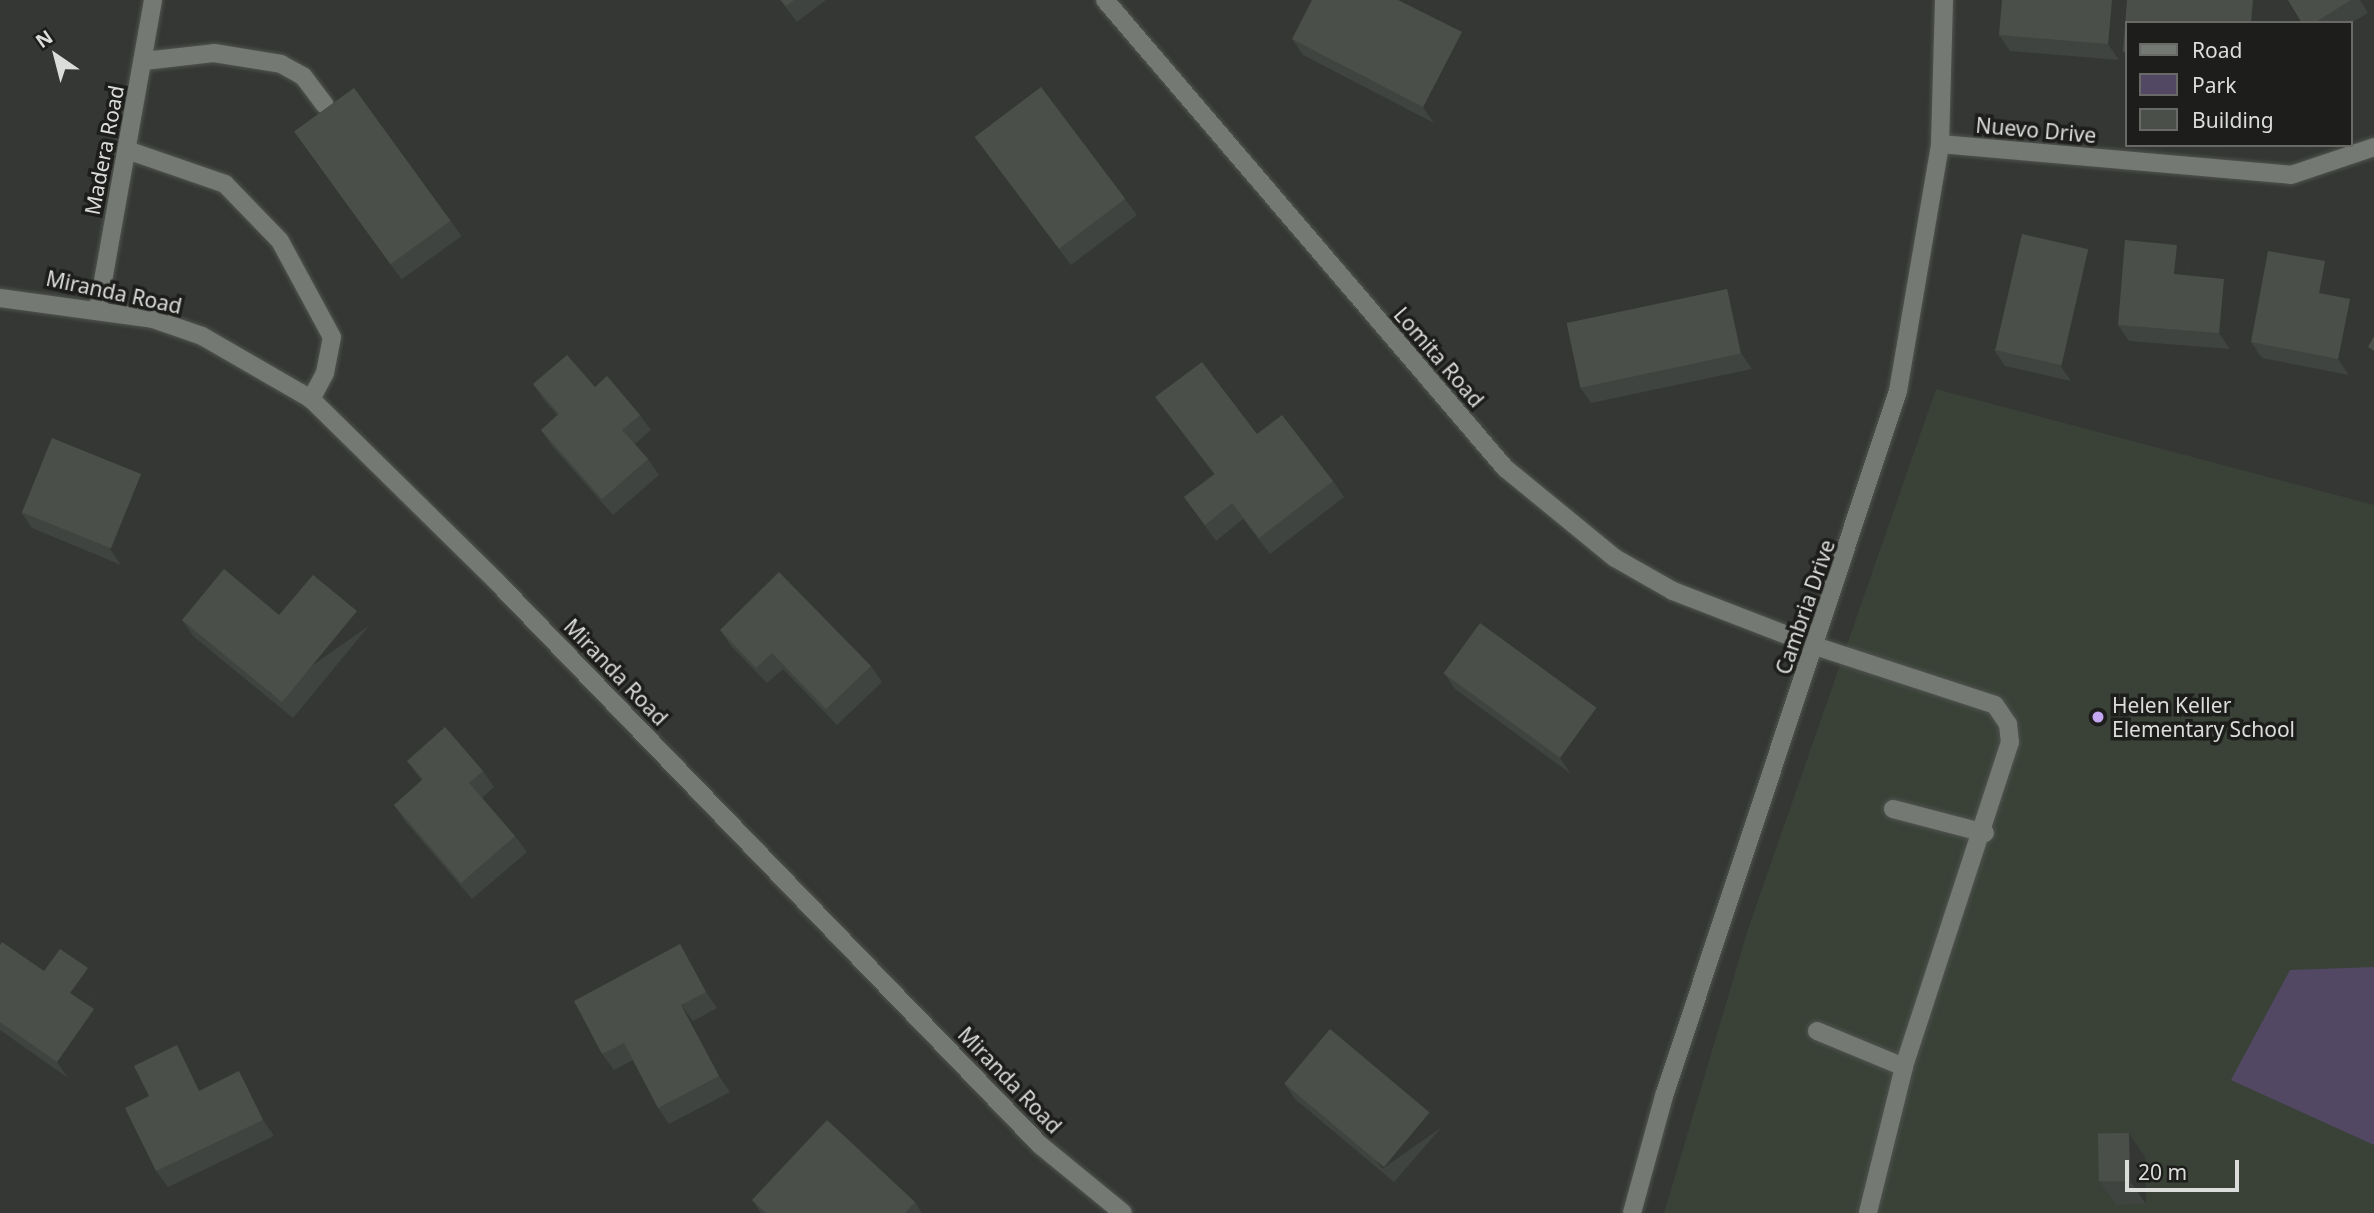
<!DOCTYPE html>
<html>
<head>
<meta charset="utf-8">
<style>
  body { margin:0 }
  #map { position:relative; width:2374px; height:1213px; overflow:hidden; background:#343733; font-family:"Noto Sans",sans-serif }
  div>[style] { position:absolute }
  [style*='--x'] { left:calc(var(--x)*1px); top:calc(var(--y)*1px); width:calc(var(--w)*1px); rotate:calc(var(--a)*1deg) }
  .built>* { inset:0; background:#3a4238 }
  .green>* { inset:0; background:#524863 }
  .roads { filter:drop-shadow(0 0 2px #515450) drop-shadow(0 0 2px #515450) }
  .service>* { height:18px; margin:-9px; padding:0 9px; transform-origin:9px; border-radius:9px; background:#757974 }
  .minor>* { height:18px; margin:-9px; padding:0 9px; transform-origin:9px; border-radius:9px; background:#757974 }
  .wall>* { inset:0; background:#404440; transform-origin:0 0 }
  .shaded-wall>* { inset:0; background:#343734; transform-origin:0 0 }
  .building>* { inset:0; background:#4b4f4a; transform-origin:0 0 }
  .dots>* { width:19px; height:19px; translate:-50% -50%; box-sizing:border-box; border:4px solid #1d1e1c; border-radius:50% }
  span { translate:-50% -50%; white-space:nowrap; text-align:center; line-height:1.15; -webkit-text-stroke:7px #1d1e1c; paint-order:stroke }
  .street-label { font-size:21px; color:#dbddda }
  .poi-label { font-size:21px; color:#dbddda }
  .left { translate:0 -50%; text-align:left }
  .legend { position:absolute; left:2125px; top:21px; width:228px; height:126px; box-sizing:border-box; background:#1d1e1c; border:2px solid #696a68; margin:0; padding:9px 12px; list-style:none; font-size:21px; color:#dbddda }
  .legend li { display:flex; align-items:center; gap:14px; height:35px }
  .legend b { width:35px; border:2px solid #696a68 }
  .north { position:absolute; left:21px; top:21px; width:70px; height:70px; -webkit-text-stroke:5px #1d1e1c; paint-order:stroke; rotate:325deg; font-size:19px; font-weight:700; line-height:28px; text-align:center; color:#dbddda }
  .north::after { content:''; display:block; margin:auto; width:24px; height:32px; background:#dbddda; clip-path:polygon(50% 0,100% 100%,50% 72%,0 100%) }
  .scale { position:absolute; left:2125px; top:1160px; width:114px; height:32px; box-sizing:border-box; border:4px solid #dbddda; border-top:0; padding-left:9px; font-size:21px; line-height:24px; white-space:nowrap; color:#dbddda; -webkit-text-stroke:5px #1d1e1c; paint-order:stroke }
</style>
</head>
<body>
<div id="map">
  <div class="built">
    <i style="clip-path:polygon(1936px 389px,2374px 505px,2374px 1213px,1664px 1213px,1748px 929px)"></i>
  </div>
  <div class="green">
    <i style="clip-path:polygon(2374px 967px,2374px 1145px,2231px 1080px,2290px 970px)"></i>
  </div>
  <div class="roads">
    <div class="service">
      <i style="--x:144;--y:61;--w:70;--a:-6.5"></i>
      <i style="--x:214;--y:53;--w:68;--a:9.3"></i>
      <i style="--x:281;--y:64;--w:25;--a:29"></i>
      <i style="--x:303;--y:76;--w:36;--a:53"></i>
      <i style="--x:127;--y:150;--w:104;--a:19.1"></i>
      <i style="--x:225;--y:184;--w:79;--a:46"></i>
      <i style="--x:280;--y:241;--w:109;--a:61.6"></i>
      <i style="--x:332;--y:337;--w:37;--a:101"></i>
      <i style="--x:325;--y:373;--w:30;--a:118"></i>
      <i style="--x:1815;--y:646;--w:189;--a:18.1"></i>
      <i style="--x:1995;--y:705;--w:23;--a:56"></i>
      <i style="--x:2008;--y:724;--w:18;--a:84"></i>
      <i style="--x:2010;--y:742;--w:342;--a:108.1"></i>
      <i style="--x:1904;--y:1067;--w:150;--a:103.9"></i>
      <i style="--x:1893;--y:809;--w:95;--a:14.6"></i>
      <i style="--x:1817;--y:1031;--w:94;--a:22.5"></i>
    </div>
    <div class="minor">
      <i style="--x:1105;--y:0;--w:616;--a:49.48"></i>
      <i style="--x:1505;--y:468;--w:142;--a:39.3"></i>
      <i style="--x:1615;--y:558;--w:67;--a:29.6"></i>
      <i style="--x:1673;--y:591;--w:152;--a:21.2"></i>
      <i style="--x:1940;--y:144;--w:352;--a:5"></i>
      <i style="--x:2291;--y:175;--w:88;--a:-18.6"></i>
      <i style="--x:0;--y:298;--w:154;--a:7.8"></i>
      <i style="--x:153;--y:319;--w:52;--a:19.1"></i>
      <i style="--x:202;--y:336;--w:126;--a:30"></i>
      <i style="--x:311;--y:399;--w:260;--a:44.5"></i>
      <i style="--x:496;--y:581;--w:784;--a:46.03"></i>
      <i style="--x:1040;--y:1145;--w:107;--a:39.3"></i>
      <i style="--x:98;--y:309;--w:314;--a:-79.9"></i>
      <i style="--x:1632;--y:1213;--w:121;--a:-74.7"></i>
      <i style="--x:1664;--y:1096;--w:743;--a:-71.64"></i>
      <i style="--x:1898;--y:391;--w:251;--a:-80.3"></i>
      <i style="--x:1940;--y:144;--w:144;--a:-88.4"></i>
    </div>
  </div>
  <div class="wall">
    <i style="clip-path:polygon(780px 0,826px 0,797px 22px)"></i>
    <i style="clip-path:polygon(2288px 0,2360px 0,2368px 13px,2351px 23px,2302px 23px)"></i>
    <i style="clip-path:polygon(2124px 4px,2119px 60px,2010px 51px,1999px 35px)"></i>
    <i style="clip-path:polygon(1292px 39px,1473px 48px,1434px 123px,1303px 55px)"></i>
    <i style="left:354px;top:88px;width:183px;height:74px;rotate:54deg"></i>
    <i style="clip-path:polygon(975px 137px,1125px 199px,1137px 215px,1071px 265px)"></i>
    <i style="clip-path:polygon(2088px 249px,2099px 265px,2071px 381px,2005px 366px,1994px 350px)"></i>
    <i style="clip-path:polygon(2188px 261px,2187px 275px,2235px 295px,2230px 349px,2129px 341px,2118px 325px)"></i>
    <i style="clip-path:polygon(2325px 261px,2336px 277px,2332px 296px,2350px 299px,2361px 315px,2349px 375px,2262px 358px,2251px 342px)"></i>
    <i style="clip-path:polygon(1727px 289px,1738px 305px,1752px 369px,1591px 403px,1580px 387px)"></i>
    <i style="clip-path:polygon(533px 384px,595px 387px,640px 415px,651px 430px,635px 444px,648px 459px,659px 475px,613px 515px,552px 446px,541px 430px,557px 415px,544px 400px)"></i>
    <i style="clip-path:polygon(1155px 397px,1257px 434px,1333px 481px,1344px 497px,1270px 554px,1243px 519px,1216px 541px,1184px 497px,1214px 474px)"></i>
    <i style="clip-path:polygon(141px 474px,152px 490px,121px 565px,32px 528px,21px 512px)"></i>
    <i style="clip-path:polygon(279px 615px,368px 627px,293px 718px,193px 636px,182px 620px)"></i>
    <i style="clip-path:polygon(720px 630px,871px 666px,882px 682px,837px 725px,783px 669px,767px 683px,731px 646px)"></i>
    <i style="clip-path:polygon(1444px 673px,1596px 708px,1607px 724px,1571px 774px,1455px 689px)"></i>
    <i style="clip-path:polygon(407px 761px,483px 771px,494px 787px,482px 798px,515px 836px,527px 852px,472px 899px,405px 821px,394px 805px,422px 781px)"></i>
    <i style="clip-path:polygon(680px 944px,691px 960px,717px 1008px,693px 1021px,730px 1092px,669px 1124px,658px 1108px,633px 1060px,614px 1070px,602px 1054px)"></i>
    <i style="clip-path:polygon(0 945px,44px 971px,88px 968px,99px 984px,86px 1004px,94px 1009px,105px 1025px,68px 1078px,0 1030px)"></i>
    <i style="clip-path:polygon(188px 1061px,202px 1090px,250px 1087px,274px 1136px,168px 1187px,156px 1171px,149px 1096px)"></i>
    <i style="clip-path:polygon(1284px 1083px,1429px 1113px,1440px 1129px,1394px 1182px,1295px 1099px)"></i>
    <i style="clip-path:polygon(2129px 1133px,2145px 1157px,2146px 1204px,2116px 1205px,2100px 1182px)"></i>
    <i style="clip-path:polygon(752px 1200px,915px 1202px,922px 1213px,761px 1213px)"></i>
  </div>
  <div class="shaded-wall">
    <i style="clip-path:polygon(2112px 0,2121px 0,2124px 4px,2119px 60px,2108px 44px)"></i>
    <i style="left:2253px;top:0;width:12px;height:23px"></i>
    <i style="clip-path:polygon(1462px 32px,1473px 48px,1434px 123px,1423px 107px)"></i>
    <i style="clip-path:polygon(2177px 245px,2188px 261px,2185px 290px,2174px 274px)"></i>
    <i style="clip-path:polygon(2088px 249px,2099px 265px,2071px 381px,2060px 365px)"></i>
    <i style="clip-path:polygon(2325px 261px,2336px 277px,2330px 309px,2319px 293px)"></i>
    <i style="clip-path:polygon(2224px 279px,2235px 295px,2230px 349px,2219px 333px)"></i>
    <i style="clip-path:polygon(1727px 289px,1738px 305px,1752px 369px,1741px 353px)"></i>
    <i style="clip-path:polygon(2350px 299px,2361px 315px,2349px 375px,2338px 359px)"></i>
    <i style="clip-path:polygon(141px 474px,152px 490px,121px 565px,110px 549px)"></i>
    <i style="left:357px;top:611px;width:19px;height:118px;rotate:55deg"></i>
    <i style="clip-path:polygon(1596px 708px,1607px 724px,1571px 774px,1560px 758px)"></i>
    <i style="clip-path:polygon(680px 944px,691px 960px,717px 1008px,706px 992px)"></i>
    <i style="clip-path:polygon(88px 968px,99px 984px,82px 1009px,70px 993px)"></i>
    <i style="clip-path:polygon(681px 1005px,693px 1021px,730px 1092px,719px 1076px)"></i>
    <i style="clip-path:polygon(94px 1009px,105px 1025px,68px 1078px,57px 1062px)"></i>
    <i style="clip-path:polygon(177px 1045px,188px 1061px,211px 1107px,199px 1091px)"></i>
    <i style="clip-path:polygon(239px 1071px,250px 1087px,274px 1136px,263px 1120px)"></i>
    <i style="left:1429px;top:1113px;width:19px;height:70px;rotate:55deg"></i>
    <i style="clip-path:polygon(2129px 1133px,2145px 1157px,2146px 1204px,2130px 1181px)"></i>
  </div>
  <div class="building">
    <i style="clip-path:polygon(781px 0,794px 0,786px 6px)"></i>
    <i style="clip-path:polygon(1312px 0,1398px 0,1462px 32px,1423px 107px,1292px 39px)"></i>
    <i style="clip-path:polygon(2002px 0,2112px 0,2108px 44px,1999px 35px)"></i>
    <i style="clip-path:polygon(2127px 0,2253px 0,2251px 23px,2127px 23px,2127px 52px,2123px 52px)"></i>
    <i style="clip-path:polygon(2288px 0,2351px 0,2314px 23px,2302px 23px)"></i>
    <i style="left:1041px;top:87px;width:140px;height:83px;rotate:53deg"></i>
    <i style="left:354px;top:88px;width:164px;height:74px;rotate:54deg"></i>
    <i style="left:2022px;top:234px;width:68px;height:119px;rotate:13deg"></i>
    <i style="clip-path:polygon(2125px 240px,2177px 245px,2174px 274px,2224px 279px,2219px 333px,2118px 325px)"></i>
    <i style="clip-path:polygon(2268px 251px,2325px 261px,2319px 293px,2350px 299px,2338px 359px,2251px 342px)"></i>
    <i style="left:1727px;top:289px;width:66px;height:164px;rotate:78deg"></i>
    <i style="clip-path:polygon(2374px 336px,2374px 351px,2368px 347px)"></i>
    <i style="clip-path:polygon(567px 355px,595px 387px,607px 376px,640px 415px,622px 430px,648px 459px,602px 499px,541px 430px,559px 414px,533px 384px)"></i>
    <i style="clip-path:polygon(1202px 362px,1257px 434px,1282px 415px,1333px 481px,1259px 538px,1232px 503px,1205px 525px,1184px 497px,1215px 474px,1155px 397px)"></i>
    <i style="left:52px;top:438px;width:96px;height:80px;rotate:22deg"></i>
    <i style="clip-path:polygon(224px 569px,279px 615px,313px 575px,357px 611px,282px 702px,182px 620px)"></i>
    <i style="clip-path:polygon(779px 572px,871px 666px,826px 709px,772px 653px,756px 668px,720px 630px)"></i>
    <i style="left:1480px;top:623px;width:144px;height:62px;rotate:36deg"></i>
    <i style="clip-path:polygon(445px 727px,483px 771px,469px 783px,515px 836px,461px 883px,394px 805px,423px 779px,407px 761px)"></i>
    <i style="clip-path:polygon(2px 942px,44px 971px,60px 949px,88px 968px,70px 993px,94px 1009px,57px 1062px,0 1022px,0 945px)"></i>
    <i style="clip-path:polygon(680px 944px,706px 992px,681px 1005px,719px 1076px,658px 1108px,624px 1043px,602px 1054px,574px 1001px)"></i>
    <i style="left:1330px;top:1029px;width:130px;height:71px;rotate:40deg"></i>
    <i style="clip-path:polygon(177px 1045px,199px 1091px,239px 1071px,263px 1120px,156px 1171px,125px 1108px,149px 1096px,134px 1066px)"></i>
    <i style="clip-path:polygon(827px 1120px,915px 1202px,905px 1213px,766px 1213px,752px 1200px)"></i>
    <i style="left:2129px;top:1133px;width:48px;height:31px;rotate:89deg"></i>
  </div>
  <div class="dots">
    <i style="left:2098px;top:717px;background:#c4a7f1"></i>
  </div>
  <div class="street-label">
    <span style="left:2036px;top:130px;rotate:5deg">Nuevo Drive</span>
    <span style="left:104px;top:150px;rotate:-79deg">Madera Road</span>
    <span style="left:114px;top:292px;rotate:12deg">Miranda Road</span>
    <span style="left:1439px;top:357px;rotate:49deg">Lomita Road</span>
    <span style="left:1805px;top:607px;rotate:-71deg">Cambria Drive</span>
    <span style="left:616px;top:672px;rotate:46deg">Miranda Road</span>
    <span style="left:1010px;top:1080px;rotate:46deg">Miranda Road</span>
  </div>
  <div class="poi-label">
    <span class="left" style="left:2112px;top:717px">Helen Keller<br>Elementary School</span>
  </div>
  <ul class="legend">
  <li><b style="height:9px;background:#757974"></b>Road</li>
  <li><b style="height:19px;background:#524863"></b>Park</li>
  <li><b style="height:19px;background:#4b4f4a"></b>Building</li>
  </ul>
  <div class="north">N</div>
  <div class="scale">20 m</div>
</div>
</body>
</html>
